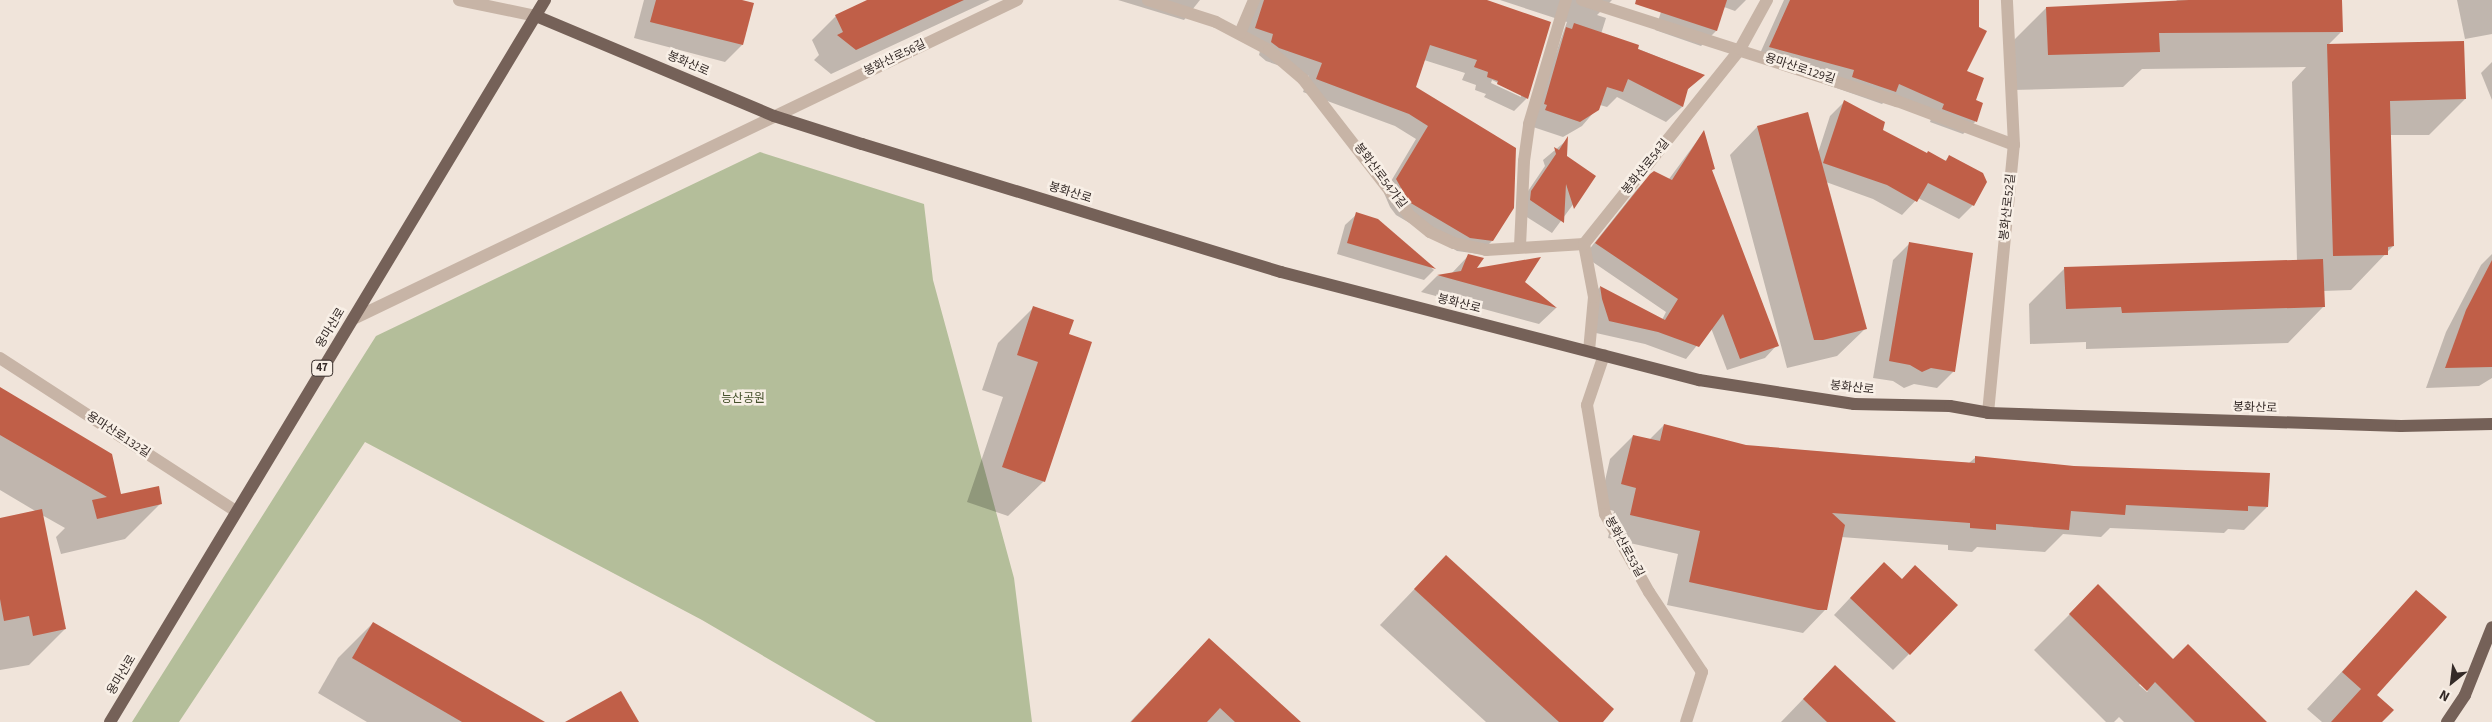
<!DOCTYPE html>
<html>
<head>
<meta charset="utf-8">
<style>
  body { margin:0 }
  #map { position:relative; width:2492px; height:722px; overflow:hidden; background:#f0e4da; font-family:"Source Sans 3","Noto Sans KR",sans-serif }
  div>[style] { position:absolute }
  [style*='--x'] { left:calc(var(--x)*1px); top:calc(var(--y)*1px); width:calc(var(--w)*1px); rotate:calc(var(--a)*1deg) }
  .green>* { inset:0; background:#b4be9a }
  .shadow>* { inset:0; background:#0003 }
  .building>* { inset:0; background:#c05f48 }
  .minor>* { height:12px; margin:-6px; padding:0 6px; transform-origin:6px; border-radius:6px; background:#c7b4a6 }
  .major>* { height:12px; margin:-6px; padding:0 6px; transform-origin:6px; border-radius:6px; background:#756158 }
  span { translate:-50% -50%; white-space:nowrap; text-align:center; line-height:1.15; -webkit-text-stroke:5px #f8efe6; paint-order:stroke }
  .shield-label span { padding:1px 4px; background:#f8efe6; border:1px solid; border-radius:4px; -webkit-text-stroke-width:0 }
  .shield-label { font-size:11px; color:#342a27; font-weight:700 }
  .street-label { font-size:12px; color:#342a27 }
  .park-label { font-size:12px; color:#45512c }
  .north { position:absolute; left:2427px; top:657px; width:50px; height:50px; -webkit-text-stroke:4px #f8efe6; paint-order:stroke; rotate:209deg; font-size:14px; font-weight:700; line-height:20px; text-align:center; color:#342a27 }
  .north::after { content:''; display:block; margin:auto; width:18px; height:22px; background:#342a27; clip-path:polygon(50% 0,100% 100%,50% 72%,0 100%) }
</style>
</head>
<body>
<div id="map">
  <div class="green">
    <i style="clip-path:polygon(760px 152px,924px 204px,933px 280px,1014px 578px,1032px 722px,876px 722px,702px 620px,365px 442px,179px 722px,132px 722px,376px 336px)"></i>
  </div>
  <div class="shadow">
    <i style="clip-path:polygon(644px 0,736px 0,742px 45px,725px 62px,634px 38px)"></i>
    <i style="clip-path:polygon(870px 0,990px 0,831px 74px,814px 60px,819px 55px,812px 40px,836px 16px)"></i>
    <i style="clip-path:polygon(1118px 0,1200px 0,1184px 20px)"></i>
    <i style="clip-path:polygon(evenodd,1256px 0,1483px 0,1527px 98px,1514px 111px,1484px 97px,1486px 94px,1475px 90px,1476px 85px,1462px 80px,1465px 73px,1424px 60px,1414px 88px,1492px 241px,1479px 254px,1457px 251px,1396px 215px,1390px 207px,1384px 193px,1416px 139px,1395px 126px,1303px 92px,1309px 76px,1266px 61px,1259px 55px,1261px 47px,1243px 41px,1256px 0,1492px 80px,1521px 94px,1521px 97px,1491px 83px,1492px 80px)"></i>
    <i style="clip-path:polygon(1500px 0,1612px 0,1597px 15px,1606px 18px,1601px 34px,1703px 75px,1686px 91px,1682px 107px,1666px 122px,1617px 97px,1607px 107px,1600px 105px,1582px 126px,1563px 137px,1530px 126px,1567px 22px)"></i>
    <i style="clip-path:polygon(1665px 0,1746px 0,1735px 11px,1724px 7px,1716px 31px,1701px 46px,1655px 30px)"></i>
    <i style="clip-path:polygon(1784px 0,1978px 0,1965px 72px,1974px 101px,1982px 103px,1975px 122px,1963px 134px,1930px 122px,1932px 116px,1889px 97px,1882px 104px,1757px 60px)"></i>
    <i style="clip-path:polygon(2177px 0,2341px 0,2342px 31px,2327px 46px,2465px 99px,2429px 135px,2390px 135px,2393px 246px,2351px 290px,2323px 291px,2323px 307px,2288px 343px,2086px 349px,2086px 342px,2030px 344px,2029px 304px,2065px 268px,2297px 261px,2292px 82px,2306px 67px,2142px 69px,2123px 87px,2012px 90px,2010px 44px,2046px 8px,2174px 4px)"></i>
    <i style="clip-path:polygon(2457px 0,2492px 0,2492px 34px,2465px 39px)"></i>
    <i style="clip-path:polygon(2492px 62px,2492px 100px,2481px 73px)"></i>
    <i style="clip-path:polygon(1844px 102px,1881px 131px,1944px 162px,1949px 157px,1973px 205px,1959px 219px,1918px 198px,1902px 215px,1873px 199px,1826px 182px,1865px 329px,1837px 356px,1787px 368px,1730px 155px,1757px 127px,1818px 153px,1830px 116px)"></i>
    <i style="clip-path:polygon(1703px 133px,1714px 168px,1711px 171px,1777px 345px,1765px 358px,1727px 370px,1711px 328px,1686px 359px,1645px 344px,1596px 333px,1588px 300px,1600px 287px,1662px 320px,1666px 312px,1584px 256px,1638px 188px,1651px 175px,1669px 179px)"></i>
    <i style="clip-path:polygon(1567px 140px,1566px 157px,1594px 176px,1552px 233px,1519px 212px,1520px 203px,1545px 166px,1543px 160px)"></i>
    <i style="clip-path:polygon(1357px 214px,1377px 220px,1434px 270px,1424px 280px,1337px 254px,1345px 225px)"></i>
    <i style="clip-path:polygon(1910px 243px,1954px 371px,1937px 388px,1914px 384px,1904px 388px,1893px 381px,1873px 378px,1893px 260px)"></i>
    <i style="clip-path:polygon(2492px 254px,2492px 378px,2479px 386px,2426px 388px,2446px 332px,2481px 265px)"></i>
    <i style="clip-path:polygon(1468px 256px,1475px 270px,1523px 282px,1556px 308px,1539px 324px,1421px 292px,1437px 276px,1451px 274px)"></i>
    <i style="clip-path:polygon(1033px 308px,1068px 335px,1044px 481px,1008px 516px,967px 502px,1003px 397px,982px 390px,998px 343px)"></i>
    <i style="clip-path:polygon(0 388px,120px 495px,161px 503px,125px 539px,61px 554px,56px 537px,65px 528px,42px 515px,65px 629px,29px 665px,0 670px,0 519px,37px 512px,0 490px)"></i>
    <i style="clip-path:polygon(1664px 425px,1746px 446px,1969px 463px,1976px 457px,2267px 507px,2244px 530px,2228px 529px,2224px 533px,2110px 528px,2101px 537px,2063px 534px,2045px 552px,1977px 547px,1972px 552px,1948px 550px,1948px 545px,1841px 537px,1825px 610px,1803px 633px,1667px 605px,1678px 554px,1608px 538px,1614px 511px,1599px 507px,1610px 459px,1633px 436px,1649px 440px)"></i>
    <i style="clip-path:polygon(1446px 556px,1601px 722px,1486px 722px,1380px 625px)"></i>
    <i style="clip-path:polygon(1867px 580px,1909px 654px,1893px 670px,1834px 615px)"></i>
    <i style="clip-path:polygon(evenodd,2098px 586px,2173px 661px,2260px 722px,2124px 722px,2119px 717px,2114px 722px,2106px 722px,2034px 650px,2098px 586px,2141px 683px,2148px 691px,2147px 692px,2139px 685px,2141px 683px)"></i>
    <i style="clip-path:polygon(2416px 592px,2376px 695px,2381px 722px,2322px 722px,2307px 709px)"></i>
    <i style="clip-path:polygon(373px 623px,542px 722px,367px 722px,318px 693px,338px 658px)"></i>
    <i style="clip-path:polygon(1209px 639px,1299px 722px,1130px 722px)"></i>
    <i style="clip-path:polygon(1835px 666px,1894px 722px,1781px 722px)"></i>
  </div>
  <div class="building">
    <i style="clip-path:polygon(656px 0,742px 0,754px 3px,743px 45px,650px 22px)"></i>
    <i style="clip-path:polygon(867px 0,964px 0,856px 50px,837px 35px,843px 32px,835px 15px)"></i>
    <i style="clip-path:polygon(1264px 0,1487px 0,1551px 22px,1528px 99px,1497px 84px,1498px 81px,1487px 77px,1488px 72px,1474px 67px,1477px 60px,1430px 45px,1416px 87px,1516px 148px,1514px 208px,1493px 241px,1470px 238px,1409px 202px,1396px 179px,1428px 126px,1409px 114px,1316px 79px,1322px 63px,1279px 48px,1271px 42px,1273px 34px,1255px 28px)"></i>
    <i style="clip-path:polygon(1636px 0,1727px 0,1717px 31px,1635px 4px)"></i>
    <i style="clip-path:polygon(1790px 0,1979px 0,1979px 27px,1987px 31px,1967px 71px,1984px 78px,1976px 100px,1983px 103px,1977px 122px,1942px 109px,1944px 104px,1899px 84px,1896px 92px,1852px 77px,1854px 70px,1769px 47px)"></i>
    <i style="clip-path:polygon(2189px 0,2342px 0,2343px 32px,2159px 33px,2160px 52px,2048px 55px,2046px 7px)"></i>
    <i style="clip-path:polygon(1574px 23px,1639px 45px,1638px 49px,1705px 75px,1688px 89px,1683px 107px,1628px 79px,1623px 92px,1607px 87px,1599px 110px,1580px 122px,1545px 110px,1547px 105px,1544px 104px,1566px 27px,1572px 29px)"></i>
    <i style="clip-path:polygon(2464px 41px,2466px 99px,2390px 101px,2394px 246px,2388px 247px,2388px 255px,2333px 256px,2327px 44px)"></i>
    <i style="clip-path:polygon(1844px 100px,1885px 122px,1883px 130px,1927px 153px,1928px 151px,1946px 161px,1949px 155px,1983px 173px,1987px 182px,1974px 206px,1928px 183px,1917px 202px,1887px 185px,1823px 163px)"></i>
    <i style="clip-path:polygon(1808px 112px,1867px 329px,1823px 340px,1814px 340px,1757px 126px)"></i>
    <i style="clip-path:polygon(1704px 130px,1715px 169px,1712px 170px,1779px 346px,1740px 359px,1723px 314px,1699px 347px,1658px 332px,1609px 321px,1602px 299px,1600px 286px,1665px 320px,1678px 299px,1595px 243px,1650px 174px,1654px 171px,1672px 180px)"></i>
    <i style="clip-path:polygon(1568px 136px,1567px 156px,1596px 176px,1574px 209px,1566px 184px,1564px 223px,1530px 200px,1531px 191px,1556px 154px,1554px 147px,1559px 150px)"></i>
    <i style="clip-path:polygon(1356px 212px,1378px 219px,1436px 269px,1347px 243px)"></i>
    <i style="clip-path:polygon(1909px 242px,1973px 253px,1955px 372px,1931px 368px,1922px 372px,1910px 365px,1889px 361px)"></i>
    <i style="clip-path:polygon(1468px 254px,1484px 258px,1477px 268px,1541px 257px,1525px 282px,1557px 308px,1437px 275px,1461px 271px)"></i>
    <i style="clip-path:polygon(2323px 259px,2325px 307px,2122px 313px,2121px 307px,2066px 309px,2064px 267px)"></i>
    <i style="clip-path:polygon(2492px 260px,2492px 367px,2445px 368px,2466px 310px)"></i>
    <i style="clip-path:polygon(1033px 306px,1074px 320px,1069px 334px,1092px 342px,1045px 482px,1002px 467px,1038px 362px,1017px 355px)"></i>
    <i style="clip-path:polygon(0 387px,112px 454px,121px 494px,159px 486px,162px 504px,97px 519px,92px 500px,107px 497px,0 435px)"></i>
    <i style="clip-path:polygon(1664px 424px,1746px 445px,1865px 455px,1975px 463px,1975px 456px,2074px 466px,2270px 473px,2268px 507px,2248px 506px,2248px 511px,2126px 505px,2125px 515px,2071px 511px,2069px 530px,1996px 524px,1996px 530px,1970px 528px,1970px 523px,1832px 513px,1845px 525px,1827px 610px,1818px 610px,1689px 582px,1700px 531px,1630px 515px,1636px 488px,1621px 484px,1633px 435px,1660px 441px)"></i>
    <i style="clip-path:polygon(42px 509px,66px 629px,33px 636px,29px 616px,4px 621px,0 599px,0 518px)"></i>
    <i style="clip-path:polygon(1446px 555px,1614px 709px,1603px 722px,1559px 722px,1414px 589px)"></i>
    <i style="clip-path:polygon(1884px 562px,1902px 579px,1915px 565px,1958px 605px,1910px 655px,1850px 598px)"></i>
    <i style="clip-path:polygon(2098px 584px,2173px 659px,2188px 644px,2267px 722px,2195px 722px,2155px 682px,2147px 691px,2069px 614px)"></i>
    <i style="clip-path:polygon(2416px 590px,2447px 617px,2377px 695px,2394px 710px,2382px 722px,2331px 722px,2361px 689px,2342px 672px)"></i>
    <i style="clip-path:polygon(373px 622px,545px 722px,462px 722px,352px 658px)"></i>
    <i style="clip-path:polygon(1209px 638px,1301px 722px,1235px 722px,1220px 708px,1207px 722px,1131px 722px)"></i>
    <i style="clip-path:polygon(1835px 665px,1896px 722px,1827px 722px,1803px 699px)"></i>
    <i style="clip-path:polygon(621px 691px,639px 722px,565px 722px)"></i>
  </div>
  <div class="minor">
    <i style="--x:459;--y:0;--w:79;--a:11.7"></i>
    <i style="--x:1148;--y:0;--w:71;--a:17.9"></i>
    <i style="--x:1216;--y:22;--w:60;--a:27.8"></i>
    <i style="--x:1269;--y:50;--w:45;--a:40.5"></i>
    <i style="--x:1303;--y:79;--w:147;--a:52.2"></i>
    <i style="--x:1393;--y:195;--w:26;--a:51"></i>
    <i style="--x:1409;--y:215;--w:27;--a:39"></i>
    <i style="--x:1430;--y:232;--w:26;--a:25"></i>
    <i style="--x:1454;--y:243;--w:33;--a:12"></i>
    <i style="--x:1486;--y:250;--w:98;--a:-3.5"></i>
    <i style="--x:1582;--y:0;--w:331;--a:17.8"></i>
    <i style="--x:1897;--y:101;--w:125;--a:20.6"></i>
    <i style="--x:1240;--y:33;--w:36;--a:-67"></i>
    <i style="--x:1520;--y:246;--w:85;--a:-87.3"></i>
    <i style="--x:1524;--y:161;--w:37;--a:-82"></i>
    <i style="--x:1529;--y:124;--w:129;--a:-73.4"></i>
    <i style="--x:353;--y:319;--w:737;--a:-25.66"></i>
    <i style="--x:1589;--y:351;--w:54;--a:-84.7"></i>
    <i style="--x:1594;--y:297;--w:54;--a:-100.7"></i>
    <i style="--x:1584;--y:244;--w:250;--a:-51.3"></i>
    <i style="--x:1740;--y:49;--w:56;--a:-61.1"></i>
    <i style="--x:1604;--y:355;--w:53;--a:108.8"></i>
    <i style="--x:1587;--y:405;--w:110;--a:80.6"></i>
    <i style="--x:1605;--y:514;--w:90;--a:60.6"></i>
    <i style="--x:1649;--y:592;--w:96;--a:56.5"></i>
    <i style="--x:1702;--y:672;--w:52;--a:107.7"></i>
    <i style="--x:0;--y:358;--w:281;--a:33"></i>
    <i style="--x:1988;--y:413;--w:269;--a:-84.5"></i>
    <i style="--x:2014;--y:145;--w:145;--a:-92.8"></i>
  </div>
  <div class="major">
    <i style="--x:536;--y:16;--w:258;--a:22.8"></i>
    <i style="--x:774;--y:116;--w:92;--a:17.7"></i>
    <i style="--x:862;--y:144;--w:438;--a:17"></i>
    <i style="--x:1281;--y:272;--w:432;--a:14.5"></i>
    <i style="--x:1699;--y:380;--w:157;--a:8.8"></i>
    <i style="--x:1854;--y:404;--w:96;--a:1.2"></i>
    <i style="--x:1950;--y:406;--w:39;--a:10"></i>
    <i style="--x:1988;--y:413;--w:413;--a:1.8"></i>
    <i style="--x:2401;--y:426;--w:91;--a:-1.3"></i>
    <i style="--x:110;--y:722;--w:843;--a:-58.93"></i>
    <i style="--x:2447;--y:722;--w:32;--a:-56"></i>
    <i style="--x:2465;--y:695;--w:73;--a:-68.3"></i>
  </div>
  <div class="shield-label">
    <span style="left:322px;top:368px">47</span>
  </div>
  <div class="street-label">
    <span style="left:895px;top:58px;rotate:-26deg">봉화산로56길</span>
    <span style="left:688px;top:64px;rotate:23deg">봉화산로</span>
    <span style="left:1800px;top:69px;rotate:18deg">용마산로129길</span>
    <span style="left:1646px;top:167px;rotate:-51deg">봉화산로54길</span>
    <span style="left:1380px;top:176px;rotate:53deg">봉화산로54가길</span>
    <span style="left:1070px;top:193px;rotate:17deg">봉화산로</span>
    <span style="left:2008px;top:207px;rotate:-84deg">봉화산로52길</span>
    <span style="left:1459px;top:304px;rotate:14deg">봉화산로</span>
    <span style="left:331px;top:328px;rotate:-59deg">용마산로</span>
    <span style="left:1852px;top:388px;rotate:6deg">봉화산로</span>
    <span style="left:2255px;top:408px;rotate:2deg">봉화산로</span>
    <span style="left:118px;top:435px;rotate:33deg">용마산로132길</span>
    <span style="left:1624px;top:547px;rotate:61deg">봉화산로53길</span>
    <span style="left:122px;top:675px;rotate:-59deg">용마산로</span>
  </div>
  <div class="park-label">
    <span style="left:743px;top:399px">능산공원</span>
  </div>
  <div class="north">N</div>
</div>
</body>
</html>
